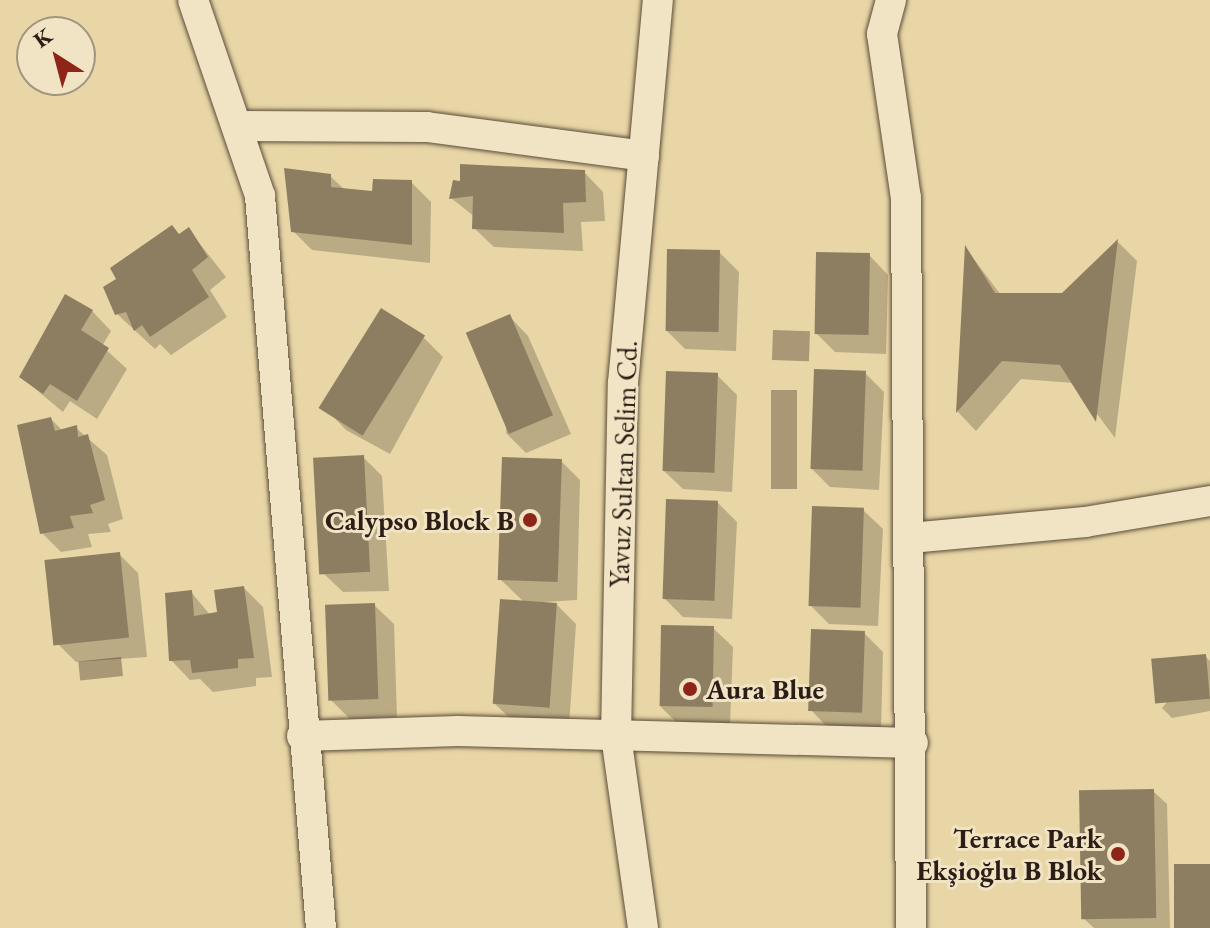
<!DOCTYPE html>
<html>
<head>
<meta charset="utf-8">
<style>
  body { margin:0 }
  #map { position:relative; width:1210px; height:928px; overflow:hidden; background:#e9d6a6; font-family:"EB Garamond",serif }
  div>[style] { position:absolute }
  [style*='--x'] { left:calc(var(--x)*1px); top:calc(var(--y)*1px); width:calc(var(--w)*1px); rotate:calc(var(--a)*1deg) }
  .water>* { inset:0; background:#a99775; transform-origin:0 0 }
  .shadow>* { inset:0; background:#0003 }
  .building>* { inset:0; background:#8e7e61; transform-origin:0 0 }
  .roads { filter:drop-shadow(0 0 2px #5b4c3a) drop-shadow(0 0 2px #5b4c3a) }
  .minor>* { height:30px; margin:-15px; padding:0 15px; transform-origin:15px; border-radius:15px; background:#f1e4c5 }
  .dots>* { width:22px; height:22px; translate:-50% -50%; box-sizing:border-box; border:4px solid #f1e4c5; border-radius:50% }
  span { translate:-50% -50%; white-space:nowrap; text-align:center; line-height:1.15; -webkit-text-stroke:6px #f1e4c5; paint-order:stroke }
  .street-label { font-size:28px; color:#2c1e16 }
  .poi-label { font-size:28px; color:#2c1e16; font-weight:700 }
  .right { translate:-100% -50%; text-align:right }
  .left { translate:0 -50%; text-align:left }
  .north { position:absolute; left:16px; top:16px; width:80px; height:80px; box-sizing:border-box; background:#f1e4c5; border:2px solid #a2957f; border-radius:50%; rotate:324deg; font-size:22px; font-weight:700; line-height:32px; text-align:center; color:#2c1e16 }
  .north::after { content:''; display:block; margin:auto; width:28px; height:36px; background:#8f2418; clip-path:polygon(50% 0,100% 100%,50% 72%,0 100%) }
</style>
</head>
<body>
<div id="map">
  <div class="water">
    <i style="left:773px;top:330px;width:37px;height:30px;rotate:2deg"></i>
    <i style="left:771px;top:390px;width:26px;height:99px"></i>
    <i style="left:121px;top:657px;width:19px;height:43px;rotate:84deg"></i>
  </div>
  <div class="shadow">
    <i style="clip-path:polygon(584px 172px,603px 192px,605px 221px,581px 222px,583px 251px,494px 247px,474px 228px,475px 217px,451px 198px)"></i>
    <i style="clip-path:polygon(330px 176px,345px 190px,374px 193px,411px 182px,431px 202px,430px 263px,312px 250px,293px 231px)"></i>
    <i style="clip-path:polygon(189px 230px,226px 277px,210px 290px,227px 317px,171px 355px,160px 344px,155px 349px,117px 314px,119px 280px)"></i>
    <i style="clip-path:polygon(1118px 242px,1137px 261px,1115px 438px,1074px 383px,1021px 379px,976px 431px,958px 412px,967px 250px,1001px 295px,1062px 295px)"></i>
    <i style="clip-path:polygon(719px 252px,739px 272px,736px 351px,685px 349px,666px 330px)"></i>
    <i style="clip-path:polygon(869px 255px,888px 275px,886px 354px,835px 352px,816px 333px)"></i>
    <i style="clip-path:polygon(92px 311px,111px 331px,102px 346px,127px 369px,97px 419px,70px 401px,63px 412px,21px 377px)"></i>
    <i style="clip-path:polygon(509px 316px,528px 336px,571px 434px,526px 453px,506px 433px)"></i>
    <i style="clip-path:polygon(424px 338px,443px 357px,390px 454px,346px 430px,327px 410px)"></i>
    <i style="clip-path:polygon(865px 373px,884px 392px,879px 490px,830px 487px,811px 468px)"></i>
    <i style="clip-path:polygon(717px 375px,737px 395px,732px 492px,683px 489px,663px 470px)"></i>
    <i style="clip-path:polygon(51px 419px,63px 431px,76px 428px,107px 455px,123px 519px,108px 524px,111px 532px,88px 534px,92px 547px,61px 552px,42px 533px)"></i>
    <i style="clip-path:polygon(363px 457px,382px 476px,389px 591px,343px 592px,323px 573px)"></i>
    <i style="clip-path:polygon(561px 461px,580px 480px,577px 600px,528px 603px,556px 604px,576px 624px,569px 726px,515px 723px,495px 704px,524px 602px,501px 580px)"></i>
    <i style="clip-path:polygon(718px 503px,737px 522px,732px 619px,683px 617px,664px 598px)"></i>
    <i style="clip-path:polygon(863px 510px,883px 529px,878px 626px,829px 624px,810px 605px)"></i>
    <i style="clip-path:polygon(119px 554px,138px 573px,147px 657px,76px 662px,56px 642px)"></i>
    <i style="clip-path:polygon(244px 588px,263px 607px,272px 677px,256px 678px,256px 686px,213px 692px,200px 679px,190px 680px,171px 660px,191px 592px,211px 616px,219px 614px)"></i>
    <i style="clip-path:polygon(374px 605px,394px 624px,397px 717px,350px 719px,331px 700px)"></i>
    <i style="clip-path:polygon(713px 628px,733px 647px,730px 726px,679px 725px,660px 706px)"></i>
    <i style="clip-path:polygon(864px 633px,883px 652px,881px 731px,830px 730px,811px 710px)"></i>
    <i style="clip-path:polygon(1205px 656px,1210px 661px,1210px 711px,1172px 718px,1162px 708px)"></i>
    <i style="clip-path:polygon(1153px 791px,1167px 804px,1170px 928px,1094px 928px,1082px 917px)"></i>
  </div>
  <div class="building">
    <i style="clip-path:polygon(460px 164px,585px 170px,586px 202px,563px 203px,564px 233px,472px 229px,473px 196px,449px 199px,453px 180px,460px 181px)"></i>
    <i style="clip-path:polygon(284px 168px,331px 174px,331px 187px,372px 191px,373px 179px,412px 180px,412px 245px,291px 232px)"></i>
    <i style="clip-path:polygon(172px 225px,179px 234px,189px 227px,208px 257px,192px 270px,209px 297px,150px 337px,142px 325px,134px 331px,126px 312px,115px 315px,103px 287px,116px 279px,110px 268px)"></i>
    <i style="clip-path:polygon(1118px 239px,1096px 422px,1060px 365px,1002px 361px,956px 413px,965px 245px,995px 293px,1062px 293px)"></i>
    <i style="left:667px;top:249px;width:53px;height:82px;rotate:1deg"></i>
    <i style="left:816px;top:252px;width:54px;height:82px;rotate:1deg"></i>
    <i style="clip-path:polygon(65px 294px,93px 310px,81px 330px,109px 348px,77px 401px,50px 384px,43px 394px,19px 377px)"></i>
    <i style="left:381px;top:308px;width:52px;height:118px;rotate:32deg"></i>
    <i style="left:510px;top:314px;width:110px;height:48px;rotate:67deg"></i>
    <i style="left:814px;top:369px;width:52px;height:100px;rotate:2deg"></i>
    <i style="left:666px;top:371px;width:52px;height:100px;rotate:2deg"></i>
    <i style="clip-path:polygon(51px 417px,55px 431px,77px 425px,78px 437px,88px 434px,105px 500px,90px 505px,93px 513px,70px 516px,74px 528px,40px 534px,17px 425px)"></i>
    <i style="left:364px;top:455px;width:117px;height:51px;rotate:87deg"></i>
    <i style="left:502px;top:457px;width:60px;height:123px;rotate:2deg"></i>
    <i style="left:666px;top:499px;width:52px;height:100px;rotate:2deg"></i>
    <i style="left:812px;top:506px;width:52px;height:100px;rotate:2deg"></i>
    <i style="left:120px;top:552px;width:86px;height:76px;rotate:84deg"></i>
    <i style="clip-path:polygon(244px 586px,254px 658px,238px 659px,238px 668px,192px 673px,190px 660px,169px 661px,165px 593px,192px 590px,194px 616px,217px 612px,214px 590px)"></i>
    <i style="left:500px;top:599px;width:57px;height:105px;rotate:4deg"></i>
    <i style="left:375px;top:603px;width:96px;height:50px;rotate:88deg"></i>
    <i style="left:661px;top:625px;width:53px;height:81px;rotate:1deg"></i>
    <i style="left:811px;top:629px;width:54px;height:82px;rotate:2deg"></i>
    <i style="left:1206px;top:654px;width:45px;height:55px;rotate:85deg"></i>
    <i style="left:1154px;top:789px;width:129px;height:75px;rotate:89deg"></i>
    <i style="left:1210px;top:864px;width:64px;height:36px;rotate:90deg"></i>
  </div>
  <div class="roads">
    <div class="minor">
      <i style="--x:193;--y:0;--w:207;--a:71.1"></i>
      <i style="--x:260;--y:196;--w:735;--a:85.24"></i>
      <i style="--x:891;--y:0;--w:35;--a:105"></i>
      <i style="--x:882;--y:34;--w:166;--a:81.7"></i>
      <i style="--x:906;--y:198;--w:730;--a:89.61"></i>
      <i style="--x:240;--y:126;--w:187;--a:0.3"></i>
      <i style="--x:427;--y:127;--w:219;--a:7.6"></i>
      <i style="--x:910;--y:538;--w:176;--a:-5.2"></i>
      <i style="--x:1085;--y:522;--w:127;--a:-9.5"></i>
      <i style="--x:302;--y:736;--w:156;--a:-1.8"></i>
      <i style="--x:458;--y:731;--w:455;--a:1.5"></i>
      <i style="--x:643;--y:928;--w:193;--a:-98"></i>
      <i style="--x:616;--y:737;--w:354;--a:-88.9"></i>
      <i style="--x:623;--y:383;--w:385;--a:-84.8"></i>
    </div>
  </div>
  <div class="dots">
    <i style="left:530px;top:520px;background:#8f2418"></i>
    <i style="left:690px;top:689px;background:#8f2418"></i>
    <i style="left:1118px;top:854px;background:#8f2418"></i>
  </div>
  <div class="street-label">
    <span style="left:623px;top:464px;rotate:-88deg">Yavuz Sultan Selim Cd.</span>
  </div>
  <div class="poi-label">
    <span class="right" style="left:514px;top:520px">Calypso Block B</span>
    <span class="left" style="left:706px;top:689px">Aura Blue</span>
    <span class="right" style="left:1102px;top:854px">Terrace Park<br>Ekşioğlu B Blok</span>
  </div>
  <div class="north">K</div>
</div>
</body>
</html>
